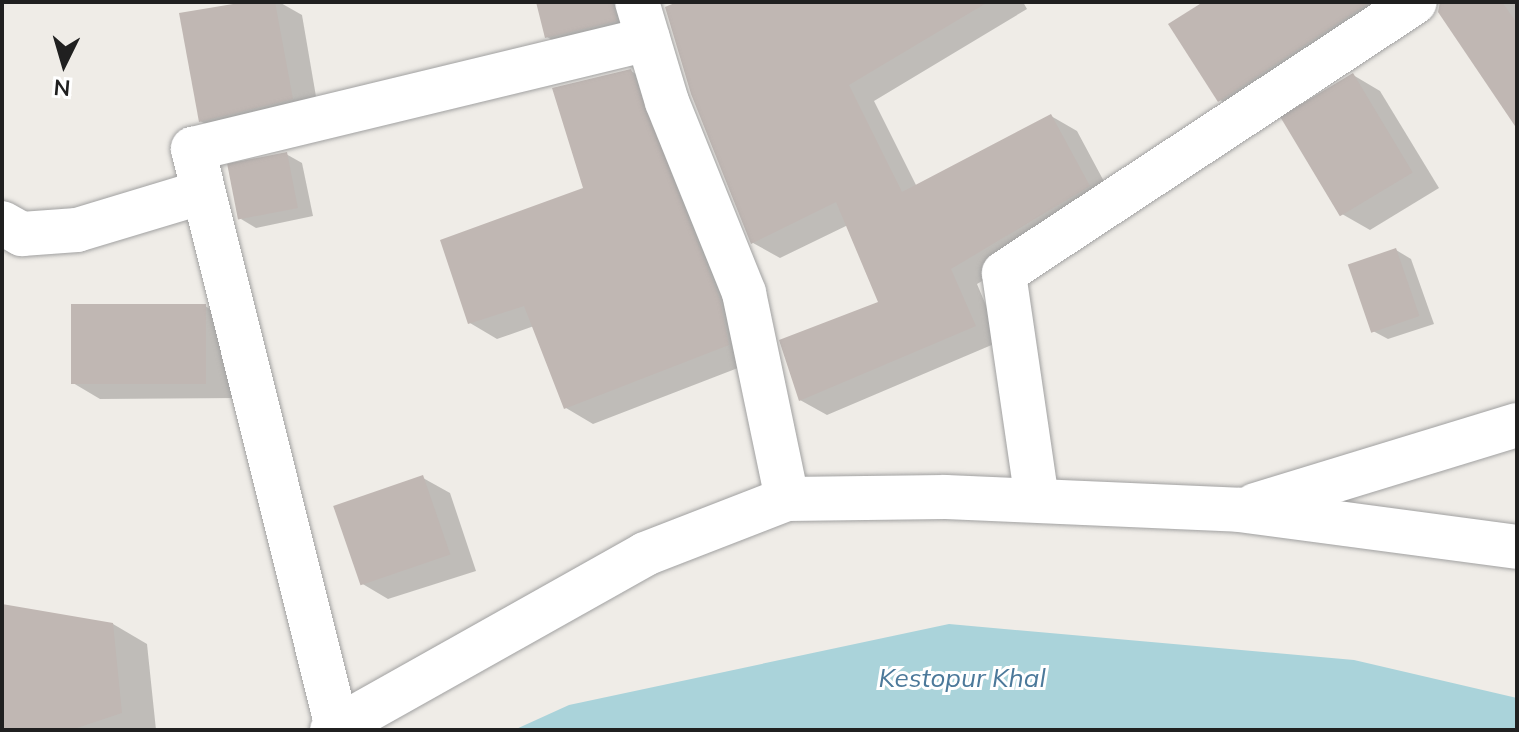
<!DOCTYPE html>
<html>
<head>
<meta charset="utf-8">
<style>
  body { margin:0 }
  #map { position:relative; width:1519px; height:732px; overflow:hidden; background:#efece7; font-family:Mulish,sans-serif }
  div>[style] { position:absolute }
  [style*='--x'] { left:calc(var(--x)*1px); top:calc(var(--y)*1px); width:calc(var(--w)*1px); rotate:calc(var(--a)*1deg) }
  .water>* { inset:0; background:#aad3da }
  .shadow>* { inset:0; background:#0003 }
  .building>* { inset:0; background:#c0b7b3; transform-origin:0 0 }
  .roads { filter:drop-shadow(0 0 2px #a1a1a1) drop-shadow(0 0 2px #a1a1a1) }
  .street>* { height:44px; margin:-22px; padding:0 22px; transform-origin:22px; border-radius:22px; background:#fff }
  span { translate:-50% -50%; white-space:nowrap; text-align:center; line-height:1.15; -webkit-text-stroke:6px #fff; paint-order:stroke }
  .water-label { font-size:26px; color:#4c799a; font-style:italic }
  .frame { position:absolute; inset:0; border:4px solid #202020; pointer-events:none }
  .north { position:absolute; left:24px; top:24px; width:80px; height:80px; -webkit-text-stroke:6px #fff; paint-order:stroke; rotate:185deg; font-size:22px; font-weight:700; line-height:32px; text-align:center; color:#202020 }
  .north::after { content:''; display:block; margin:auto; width:28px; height:36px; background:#202020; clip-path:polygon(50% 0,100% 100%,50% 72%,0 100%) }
</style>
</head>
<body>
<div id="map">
  <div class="water">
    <i style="clip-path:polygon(949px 624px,1354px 660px,1517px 698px,1517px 730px,514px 730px,569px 705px)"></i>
  </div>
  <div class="shadow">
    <i style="clip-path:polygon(257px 2px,279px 2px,302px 15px,319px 114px,228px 136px,200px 121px)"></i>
    <i style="clip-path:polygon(538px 2px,635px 2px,643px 36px,574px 53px,547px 37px)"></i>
    <i style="clip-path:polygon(681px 2px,1023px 2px,1027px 9px,874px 101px,917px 187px,1051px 116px,1077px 131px,1115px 202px,977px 284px,1001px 341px,827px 415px,800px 400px,881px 303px,848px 225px,780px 258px,753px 243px,692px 93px)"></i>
    <i style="clip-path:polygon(1206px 2px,1420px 2px,1247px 116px,1220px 100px)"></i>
    <i style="clip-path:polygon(1463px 2px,1517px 2px,1517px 126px)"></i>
    <i style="clip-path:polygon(631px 71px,658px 87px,756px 361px,593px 424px,566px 408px,534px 326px,497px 339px,470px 323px,586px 189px)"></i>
    <i style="clip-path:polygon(1353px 75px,1380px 91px,1439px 188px,1370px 230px,1342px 214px)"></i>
    <i style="clip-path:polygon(286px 154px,302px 163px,313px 216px,256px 228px,241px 219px)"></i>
    <i style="clip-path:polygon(1396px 250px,1411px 259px,1434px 324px,1388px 339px,1373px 331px)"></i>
    <i style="clip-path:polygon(205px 306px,233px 322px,238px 398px,100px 399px,73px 383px)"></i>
    <i style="clip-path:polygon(423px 478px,450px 493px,476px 571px,388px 599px,361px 583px)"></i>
    <i style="clip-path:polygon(2px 606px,113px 624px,147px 644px,156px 730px,2px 730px)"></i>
  </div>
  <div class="building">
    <i style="clip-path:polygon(245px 2px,275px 2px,293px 99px,199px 122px,179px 13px)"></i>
    <i style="clip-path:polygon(536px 2px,613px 2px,617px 21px,545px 38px)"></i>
    <i style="clip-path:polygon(677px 2px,988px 2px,849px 85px,902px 192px,1051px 114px,1090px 186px,951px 269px,976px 326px,799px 401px,779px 340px,878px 302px,836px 202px,751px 244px,691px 94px,665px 7px)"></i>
    <i style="clip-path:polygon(1203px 2px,1370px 2px,1218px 102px,1168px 24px)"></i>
    <i style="clip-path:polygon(1440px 2px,1502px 2px,1517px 23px,1517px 129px,1438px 12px)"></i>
    <i style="clip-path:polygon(631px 69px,720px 300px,729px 345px,564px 409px,524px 306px,468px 324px,440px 240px,583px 188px,552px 88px)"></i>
    <i style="left:1353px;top:73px;width:116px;height:85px;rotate:59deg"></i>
    <i style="left:287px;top:152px;width:57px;height:61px;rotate:79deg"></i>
    <i style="left:1396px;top:248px;width:72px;height:51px;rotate:71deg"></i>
    <i style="left:71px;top:304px;width:135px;height:80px"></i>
    <i style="left:423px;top:475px;width:84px;height:95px;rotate:71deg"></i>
    <i style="clip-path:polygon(2px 604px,113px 623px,122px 713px,71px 730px,2px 730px)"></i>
  </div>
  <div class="roads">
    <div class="street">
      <i style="--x:637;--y:2;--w:104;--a:73.3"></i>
      <i style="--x:667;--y:102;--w:206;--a:68"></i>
      <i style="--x:744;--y:293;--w:210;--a:78.2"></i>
      <i style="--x:2;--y:223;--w:23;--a:29"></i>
      <i style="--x:22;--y:234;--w:55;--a:-4.2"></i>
      <i style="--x:77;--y:230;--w:132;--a:-16.8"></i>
      <i style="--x:1037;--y:500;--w:229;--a:-98.3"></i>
      <i style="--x:1004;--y:273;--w:492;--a:-33.4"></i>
      <i style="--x:1255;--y:505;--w:274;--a:-17"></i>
      <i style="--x:337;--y:727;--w:596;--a:-103.99"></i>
      <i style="--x:193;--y:149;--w:468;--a:-13.6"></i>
      <i style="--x:332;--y:730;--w:359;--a:-29.3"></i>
      <i style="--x:645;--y:554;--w:152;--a:-21.2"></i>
      <i style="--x:787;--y:499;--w:158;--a:-0.7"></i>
      <i style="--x:945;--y:497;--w:295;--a:2.5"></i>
      <i style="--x:1240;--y:510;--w:279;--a:7.6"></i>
    </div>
  </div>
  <div class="water-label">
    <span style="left:962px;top:678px">Kestopur Khal</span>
  </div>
  <div class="frame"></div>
  <div class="north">N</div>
</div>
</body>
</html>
